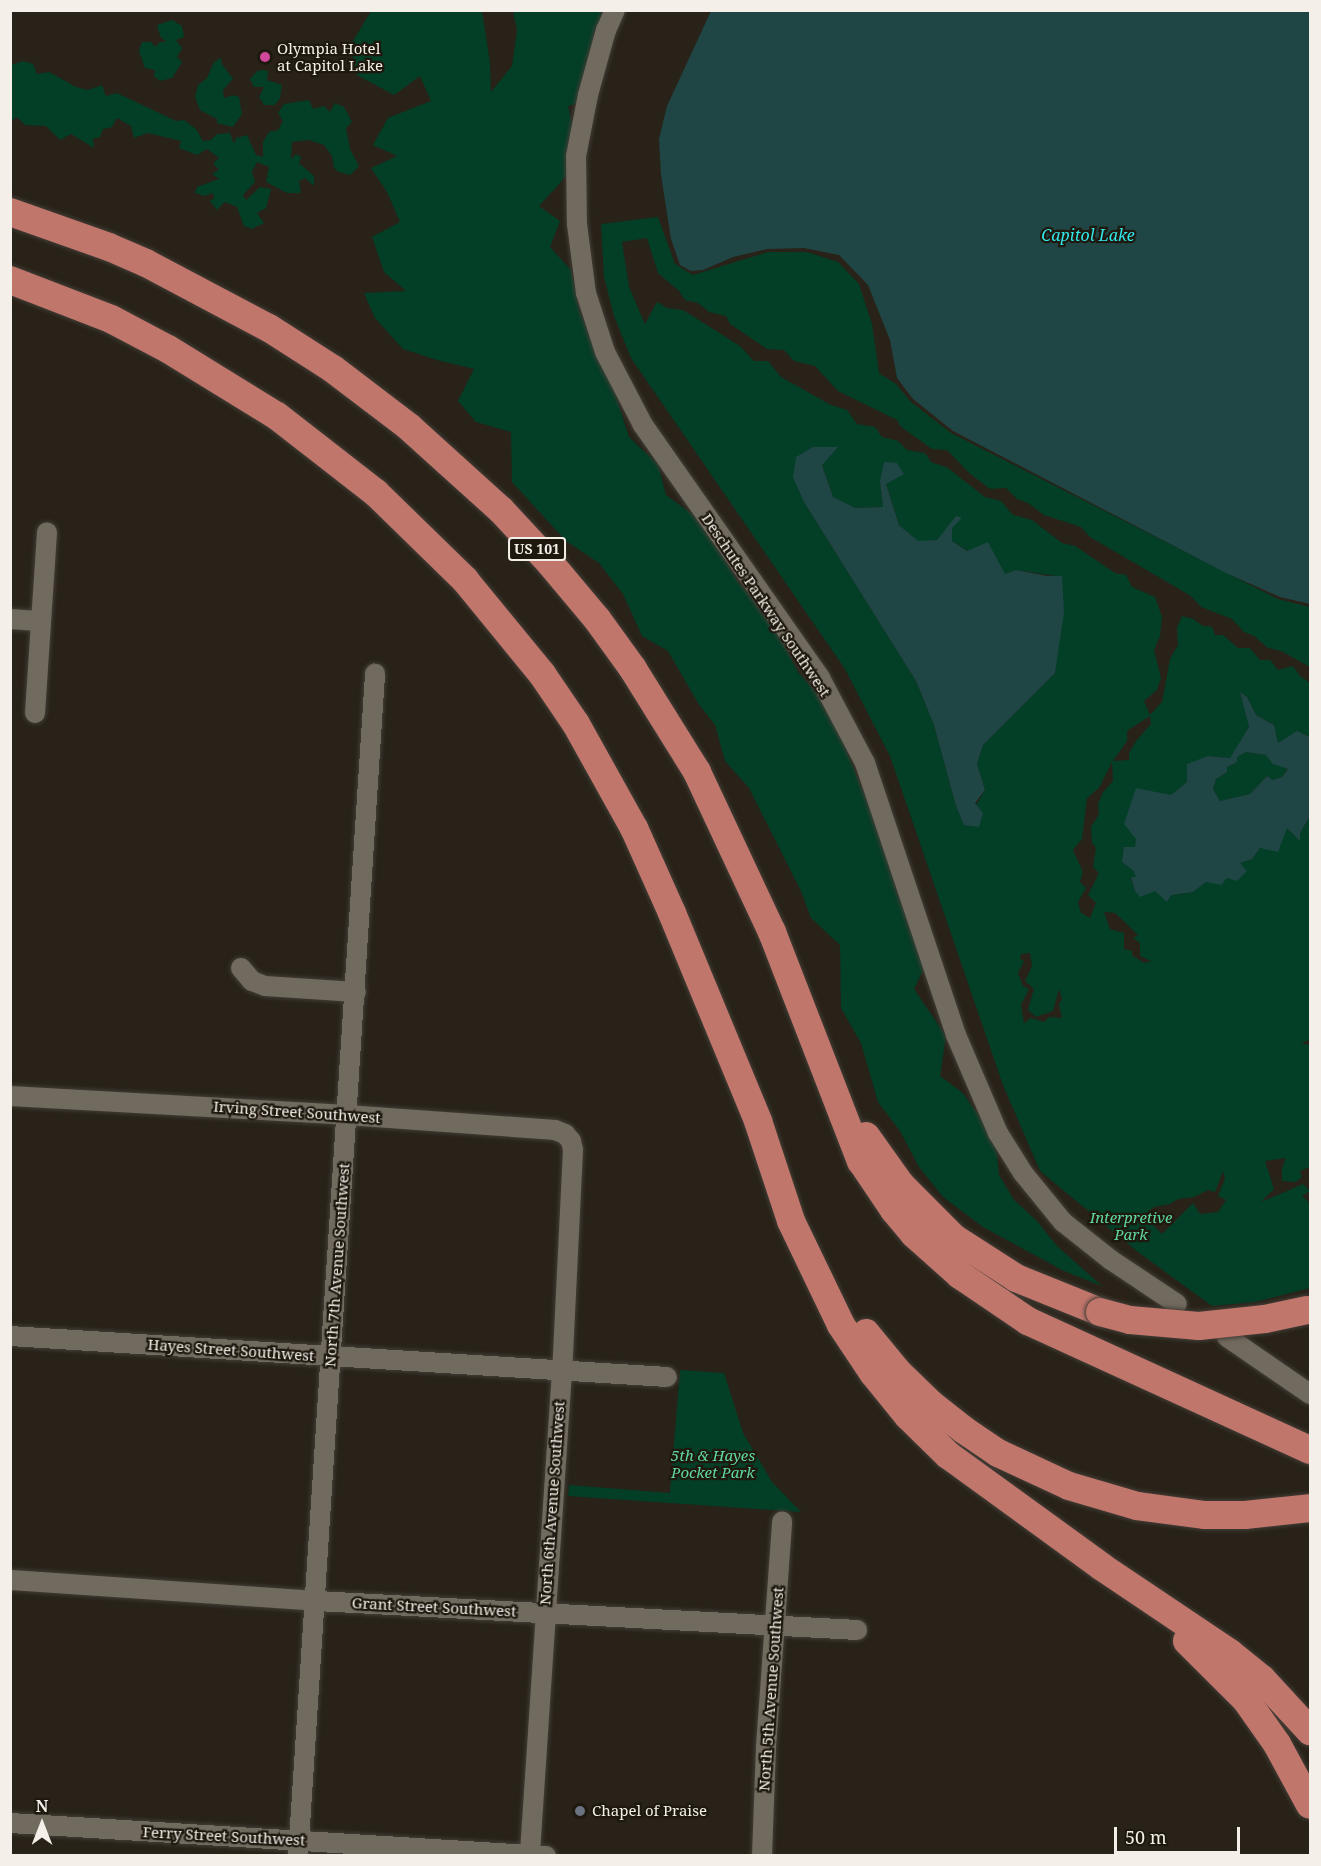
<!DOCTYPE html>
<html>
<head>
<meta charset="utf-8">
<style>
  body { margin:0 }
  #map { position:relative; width:1321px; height:1866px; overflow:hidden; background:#282218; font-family:"Noto Serif",serif }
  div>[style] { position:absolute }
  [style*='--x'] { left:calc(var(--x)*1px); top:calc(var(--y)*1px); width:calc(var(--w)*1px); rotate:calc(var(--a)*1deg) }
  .green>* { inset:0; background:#033e27 }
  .water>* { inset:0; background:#204545 }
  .roads { filter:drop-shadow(0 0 2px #423d36) drop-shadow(0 0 2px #423d36) }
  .minor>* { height:20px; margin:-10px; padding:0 10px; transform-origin:10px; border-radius:10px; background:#716a5f }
  .highway>* { height:28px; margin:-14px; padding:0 14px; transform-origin:14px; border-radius:14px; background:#c1766c }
  .bridges { filter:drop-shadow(0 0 2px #423d36) drop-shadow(0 0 2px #423d36) }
  .highway-bridge>* { height:28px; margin:-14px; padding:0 14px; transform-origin:14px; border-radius:14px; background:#c1766c }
  .dots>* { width:16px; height:16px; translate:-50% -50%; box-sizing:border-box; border:3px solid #1e180f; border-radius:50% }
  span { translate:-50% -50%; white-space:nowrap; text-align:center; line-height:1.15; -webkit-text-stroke:4.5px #1e180f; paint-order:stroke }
  .shield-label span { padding:2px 4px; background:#1e180f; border:2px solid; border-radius:4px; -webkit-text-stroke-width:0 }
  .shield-label { font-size:14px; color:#f4f0e9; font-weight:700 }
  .poi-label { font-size:15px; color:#f4f0e9 }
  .left { translate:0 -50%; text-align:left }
  .street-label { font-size:15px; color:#f4f0e9 }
  .park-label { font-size:15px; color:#60d9a1; font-style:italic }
  .water-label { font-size:16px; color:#30e7ea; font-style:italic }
  .frame { position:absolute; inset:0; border:12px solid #f4f0e9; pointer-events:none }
  .north { position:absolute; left:12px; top:1794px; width:60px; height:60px; -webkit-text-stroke:4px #1e180f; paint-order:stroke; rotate:0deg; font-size:16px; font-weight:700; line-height:24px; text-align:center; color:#f4f0e9 }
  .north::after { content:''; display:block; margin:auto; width:21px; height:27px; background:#f4f0e9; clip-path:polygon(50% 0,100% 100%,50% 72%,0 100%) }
  .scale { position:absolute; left:1114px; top:1827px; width:126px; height:27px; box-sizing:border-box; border:3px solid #f4f0e9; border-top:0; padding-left:8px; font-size:18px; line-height:21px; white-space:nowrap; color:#f4f0e9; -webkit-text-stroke:4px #1e180f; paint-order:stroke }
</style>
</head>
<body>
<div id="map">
  <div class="green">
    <i style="clip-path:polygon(371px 11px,482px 11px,490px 63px,491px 92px,512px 66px,517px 30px,513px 11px,608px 11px,595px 99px,568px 106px,580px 155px,561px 182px,539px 206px,560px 221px,550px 247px,571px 270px,580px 313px,616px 396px,629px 437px,658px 464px,666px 495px,691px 513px,715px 543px,739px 584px,765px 609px,798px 672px,828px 706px,887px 850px,896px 890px,911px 930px,930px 957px,914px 989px,946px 1036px,940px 1076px,963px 1093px,981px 1119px,996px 1145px,999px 1175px,1014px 1200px,1037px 1221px,1057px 1246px,1102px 1286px,1064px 1271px,983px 1227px,943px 1197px,919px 1167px,900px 1131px,878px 1102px,861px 1043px,841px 1008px,840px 945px,811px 918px,801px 891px,749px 788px,725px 761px,715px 725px,698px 703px,668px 651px,642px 636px,623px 594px,599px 563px,566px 541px,512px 482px,511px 432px,476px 422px,458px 401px,474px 369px,437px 360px,403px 349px,375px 318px,364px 293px,406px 291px,384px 272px,372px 237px,400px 222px,387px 192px,371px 168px,397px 156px,373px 145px,388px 118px,431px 101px,420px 76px,394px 95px,357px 75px,350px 46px)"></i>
    <i style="clip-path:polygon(172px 20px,182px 26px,184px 37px,176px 40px,182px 48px,177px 57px,182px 62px,172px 78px,160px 81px,154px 76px,155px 70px,145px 68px,139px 51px,142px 42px,151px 42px,155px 47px,160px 42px,166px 42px,160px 36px,157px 25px)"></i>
    <i style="clip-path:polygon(221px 58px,222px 64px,233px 79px,223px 90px,224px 98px,233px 95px,239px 97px,242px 114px,233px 127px,217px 123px,217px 119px,200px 110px,195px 97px,198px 85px,207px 78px,214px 62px)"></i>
    <i style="clip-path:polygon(23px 61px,33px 64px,37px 74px,49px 72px,76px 87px,88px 90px,102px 85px,106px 96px,117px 93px,176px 121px,184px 120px,196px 129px,203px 141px,211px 140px,217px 134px,230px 133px,234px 144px,236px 138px,247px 135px,256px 155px,263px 157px,263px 142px,269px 132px,278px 130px,283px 121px,278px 113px,284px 104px,309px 100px,313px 109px,324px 106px,330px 112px,335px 103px,344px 107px,352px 122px,346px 128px,350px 149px,359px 166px,350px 175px,339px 172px,334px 168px,332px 156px,324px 145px,309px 140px,292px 142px,291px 159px,296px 154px,301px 157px,299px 163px,314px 176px,314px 186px,305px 178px,299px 181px,301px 193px,287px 193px,266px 182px,269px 167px,257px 162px,252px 172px,255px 182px,243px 195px,246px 200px,260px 187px,271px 189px,266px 208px,257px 213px,264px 223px,252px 229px,244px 226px,237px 207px,225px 202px,217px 210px,210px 201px,214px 198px,213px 193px,204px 196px,195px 193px,197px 187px,219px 179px,212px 174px,219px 170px,213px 163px,219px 158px,207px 149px,197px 155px,179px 148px,181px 141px,148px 133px,134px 138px,131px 126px,117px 118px,112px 127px,103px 129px,100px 137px,93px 139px,94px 148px,71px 134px,60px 140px,46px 126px,25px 125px,17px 117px,11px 121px,11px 65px)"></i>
    <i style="clip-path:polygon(263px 70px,268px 71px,267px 80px,282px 85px,280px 98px,275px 105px,264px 105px,259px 97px,264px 87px,254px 87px,250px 79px,257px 71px)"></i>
    <i style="clip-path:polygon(evenodd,658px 217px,675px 264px,693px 275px,768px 252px,807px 252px,838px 262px,859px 284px,872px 324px,879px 373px,896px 384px,910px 401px,951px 433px,1278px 599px,1310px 607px,1310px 667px,1281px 651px,1268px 648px,1254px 636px,1244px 632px,1232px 619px,1201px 607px,1191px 596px,1090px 537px,1081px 527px,1044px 515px,1028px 503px,1017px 499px,1006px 488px,990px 489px,969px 473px,947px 450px,932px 449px,900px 426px,897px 420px,838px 391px,815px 366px,794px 361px,784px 350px,767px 349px,730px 324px,726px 316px,709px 312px,698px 303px,685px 300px,679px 291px,658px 273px,647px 238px,622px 242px,629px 287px,645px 324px,657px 302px,667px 308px,683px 310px,740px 346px,754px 361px,768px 361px,781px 377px,831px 405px,847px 410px,857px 424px,875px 427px,882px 437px,898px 441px,907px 450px,925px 453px,931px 462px,948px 468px,985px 497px,1001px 501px,1013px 515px,1032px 520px,1062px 543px,1075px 546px,1115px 573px,1126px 575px,1132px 587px,1155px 597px,1162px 617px,1160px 636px,1154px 650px,1161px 678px,1157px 690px,1144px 701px,1150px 715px,1162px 702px,1170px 659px,1178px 645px,1177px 628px,1182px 616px,1193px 619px,1203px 626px,1212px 627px,1215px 635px,1223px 635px,1238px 648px,1250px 648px,1260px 660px,1270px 660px,1278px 670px,1293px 666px,1300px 676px,1310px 683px,1310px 737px,1297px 731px,1278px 744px,1274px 725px,1256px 715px,1247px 697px,1240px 692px,1249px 726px,1242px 740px,1230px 758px,1208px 756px,1187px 782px,1171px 795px,1136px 839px,1133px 869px,1136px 877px,1131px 878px,1135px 891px,1155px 891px,1171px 895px,1193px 892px,1206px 882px,1217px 883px,1240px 863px,1252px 859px,1260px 848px,1287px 828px,1299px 840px,1300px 833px,1310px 816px,1310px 1040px,1301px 1043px,1310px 1045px,1310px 1167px,1300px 1171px,1302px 1177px,1296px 1182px,1282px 1181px,1282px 1168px,1286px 1158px,1265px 1161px,1274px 1189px,1261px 1202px,1303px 1184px,1310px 1191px,1302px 1196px,1310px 1203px,1310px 1288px,1255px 1302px,1212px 1306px,1138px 1252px,1040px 1171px,1003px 1085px,890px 756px,845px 669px,631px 358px,614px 316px,604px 277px,601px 224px,658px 217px,813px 447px,837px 447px,822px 464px,833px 497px,855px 508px,883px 507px,880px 481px,904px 474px,886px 483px,899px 525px,918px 542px,937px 540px,952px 528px,952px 541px,1005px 574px,1016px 570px,1062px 577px,1055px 673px,983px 745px,977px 764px,985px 790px,964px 825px,956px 806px,934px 725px,916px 681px,804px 502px,813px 447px,658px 217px,1150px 716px,1151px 724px,1136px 741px,1129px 753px,1129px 760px,1113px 761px,1127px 741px,1127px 731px,1150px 716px,658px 217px,1112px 762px,1113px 781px,1103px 792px,1098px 804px,1099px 814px,1091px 827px,1092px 843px,1096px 848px,1093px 867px,1099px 873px,1088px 895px,1096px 903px,1090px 918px,1081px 913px,1078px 902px,1086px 888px,1080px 882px,1083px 872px,1073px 850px,1082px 839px,1087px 798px,1099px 788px,1112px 762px,658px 217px,1104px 912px,1115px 913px,1132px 929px,1138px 935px,1133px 938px,1140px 943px,1140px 956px,1151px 961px,1144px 963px,1132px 955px,1132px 951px,1124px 949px,1124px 933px,1110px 929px,1104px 912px,658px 217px,1030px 953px,1032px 966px,1025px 981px,1034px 989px,1028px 1010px,1036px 1017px,1053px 1011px,1059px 989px,1062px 999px,1059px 1004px,1062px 1018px,1049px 1017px,1044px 1022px,1031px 1018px,1024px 1023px,1021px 1005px,1029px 989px,1023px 986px,1018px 973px,1024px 961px,1020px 959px,1021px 954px,1030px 953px,658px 217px,1223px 1171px,1225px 1179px,1218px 1196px,1226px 1200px,1218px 1212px,1200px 1214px,1193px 1203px,1162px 1234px,1144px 1215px,1154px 1207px,1170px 1204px,1178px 1199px,1194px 1197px,1208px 1190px,1215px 1192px,1223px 1171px)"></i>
    <i style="clip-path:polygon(1246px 752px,1266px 755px,1288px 768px,1282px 777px,1272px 780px,1267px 776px,1250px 794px,1220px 801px,1213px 789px,1216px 779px,1227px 772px,1227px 767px,1237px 762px,1237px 757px)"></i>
    <i style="clip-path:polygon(680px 1370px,724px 1373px,743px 1433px,772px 1482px,801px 1512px,568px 1496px,569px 1485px,670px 1493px)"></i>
  </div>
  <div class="water">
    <i style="clip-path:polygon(711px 11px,1310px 11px,1310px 604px,1280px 597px,1226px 573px,953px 431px,913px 399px,897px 378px,890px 340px,868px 285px,839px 255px,804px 248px,767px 249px,733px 257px,703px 270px,691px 271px,680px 265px,671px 239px,661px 175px,659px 139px,667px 106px)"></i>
    <i style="clip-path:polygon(813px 447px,838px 447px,822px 465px,833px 497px,855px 508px,883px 507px,880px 481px,884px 462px,897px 463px,904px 474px,886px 484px,899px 525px,918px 541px,937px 540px,956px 516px,962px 518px,952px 528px,952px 541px,967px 551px,988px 542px,1005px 574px,1016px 570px,1047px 576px,1062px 576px,1064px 612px,1055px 673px,983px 745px,977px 764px,985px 790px,975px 803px,983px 813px,979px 827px,964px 825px,956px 806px,934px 725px,916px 681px,804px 502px,793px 477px,796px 457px)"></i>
    <i style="clip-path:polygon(evenodd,1240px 692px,1247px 697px,1256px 715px,1274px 725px,1278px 743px,1297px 731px,1310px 737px,1310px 816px,1300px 833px,1300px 841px,1287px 828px,1278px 852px,1260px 848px,1252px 859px,1240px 863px,1247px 871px,1237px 881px,1227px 878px,1221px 885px,1206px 882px,1193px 892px,1171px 895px,1167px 902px,1155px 891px,1140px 897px,1135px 891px,1131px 877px,1136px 877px,1133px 870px,1122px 862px,1124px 847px,1135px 847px,1136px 839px,1124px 824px,1136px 788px,1171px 795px,1187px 782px,1187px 764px,1208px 756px,1230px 758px,1249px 727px,1240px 692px,1246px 752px,1266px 755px,1273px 764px,1288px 769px,1282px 777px,1273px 780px,1267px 776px,1250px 794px,1220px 801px,1213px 789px,1216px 779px,1227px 772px,1227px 767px,1237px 762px,1237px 757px,1246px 752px)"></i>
  </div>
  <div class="roads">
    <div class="minor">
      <i style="--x:615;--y:10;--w:22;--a:114"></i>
      <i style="--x:606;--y:30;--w:67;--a:105.5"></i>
      <i style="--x:588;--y:95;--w:62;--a:101.1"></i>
      <i style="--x:576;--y:156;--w:68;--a:89.2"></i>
      <i style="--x:577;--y:224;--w:70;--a:82.6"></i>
      <i style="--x:586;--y:293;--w:62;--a:72.1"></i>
      <i style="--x:605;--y:352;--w:82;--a:62.5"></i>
      <i style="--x:643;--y:425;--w:309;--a:55"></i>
      <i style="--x:820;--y:678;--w:96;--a:62.1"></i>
      <i style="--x:865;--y:763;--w:287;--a:71.5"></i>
      <i style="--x:956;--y:1035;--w:107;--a:66.8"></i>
      <i style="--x:998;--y:1133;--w:47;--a:58"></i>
      <i style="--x:1023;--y:1173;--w:63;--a:50.8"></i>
      <i style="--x:1063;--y:1222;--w:61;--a:38.4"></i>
      <i style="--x:1111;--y:1260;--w:79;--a:33.7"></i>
      <i style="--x:10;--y:619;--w:31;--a:4"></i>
      <i style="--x:35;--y:713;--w:181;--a:-86.2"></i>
      <i style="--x:241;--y:968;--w:17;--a:50"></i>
      <i style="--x:252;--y:981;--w:14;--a:21"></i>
      <i style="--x:265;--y:986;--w:91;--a:3.8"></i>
      <i style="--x:10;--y:1096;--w:338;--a:3.2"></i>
      <i style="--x:347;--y:1115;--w:209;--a:4.1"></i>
      <i style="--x:555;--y:1130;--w:11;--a:22"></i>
      <i style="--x:565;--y:1134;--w:9;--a:49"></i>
      <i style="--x:571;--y:1141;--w:9;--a:77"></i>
      <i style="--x:573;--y:1150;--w:221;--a:92.8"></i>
      <i style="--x:562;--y:1371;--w:486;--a:93.8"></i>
      <i style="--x:10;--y:1336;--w:658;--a:3.57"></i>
      <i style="--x:1227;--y:1337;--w:101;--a:34.5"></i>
      <i style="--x:10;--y:1580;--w:308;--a:3.9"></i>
      <i style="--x:317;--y:1601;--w:541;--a:3.07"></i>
      <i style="--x:10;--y:1823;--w:537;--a:3.52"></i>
      <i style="--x:298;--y:1856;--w:1185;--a:-86.27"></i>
      <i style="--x:762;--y:1856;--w:109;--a:-87.9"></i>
      <i style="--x:766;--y:1747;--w:226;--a:-85.9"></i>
    </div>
    <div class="highway">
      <i style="--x:10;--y:212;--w:105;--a:19.5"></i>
      <i style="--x:109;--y:247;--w:40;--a:23.4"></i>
      <i style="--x:146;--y:263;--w:139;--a:27.9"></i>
      <i style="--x:269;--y:328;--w:76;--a:32.6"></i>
      <i style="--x:333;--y:369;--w:96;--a:37.3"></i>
      <i style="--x:409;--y:427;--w:124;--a:42.1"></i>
      <i style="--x:501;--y:510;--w:72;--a:47.2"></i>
      <i style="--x:550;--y:563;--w:73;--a:50"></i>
      <i style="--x:597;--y:619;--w:62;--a:54.2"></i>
      <i style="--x:633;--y:669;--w:121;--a:58.1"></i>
      <i style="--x:697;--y:772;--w:177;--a:64.9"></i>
      <i style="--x:772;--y:932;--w:246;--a:68.8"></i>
      <i style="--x:861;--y:1161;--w:59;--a:56"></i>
      <i style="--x:894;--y:1210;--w:31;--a:50"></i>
      <i style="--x:914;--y:1234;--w:62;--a:41.7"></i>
      <i style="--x:960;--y:1275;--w:82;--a:34.1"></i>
      <i style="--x:1028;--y:1321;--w:310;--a:24.6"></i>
      <i style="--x:10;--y:280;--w:108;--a:21.1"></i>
      <i style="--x:111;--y:319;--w:64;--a:27.8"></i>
      <i style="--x:168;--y:349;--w:128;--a:31.6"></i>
      <i style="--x:277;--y:416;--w:125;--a:37.9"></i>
      <i style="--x:376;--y:493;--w:124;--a:44.3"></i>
      <i style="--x:465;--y:580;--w:122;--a:50.7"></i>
      <i style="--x:542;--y:674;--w:60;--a:55.8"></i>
      <i style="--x:576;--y:724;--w:119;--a:60.9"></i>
      <i style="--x:634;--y:828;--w:93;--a:65.9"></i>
      <i style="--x:672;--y:913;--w:225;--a:67.5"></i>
      <i style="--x:758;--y:1121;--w:105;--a:71.7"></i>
      <i style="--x:791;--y:1221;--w:115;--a:64.3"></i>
      <i style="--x:841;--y:1325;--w:58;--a:56.3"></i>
      <i style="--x:873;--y:1373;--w:55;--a:50.9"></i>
      <i style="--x:908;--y:1416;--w:56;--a:44.3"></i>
      <i style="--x:948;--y:1455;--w:190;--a:36"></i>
      <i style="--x:1102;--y:1567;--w:154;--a:33.9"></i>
      <i style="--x:1230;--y:1653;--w:41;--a:39.1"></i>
      <i style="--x:1262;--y:1679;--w:71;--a:47.3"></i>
      <i style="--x:866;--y:1136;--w:60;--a:54.5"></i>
      <i style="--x:901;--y:1185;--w:75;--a:45"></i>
      <i style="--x:954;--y:1238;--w:74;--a:32.8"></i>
      <i style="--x:1016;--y:1278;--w:91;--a:22"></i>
      <i style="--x:866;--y:1333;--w:49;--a:50.8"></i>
      <i style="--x:897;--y:1371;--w:47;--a:44.1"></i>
      <i style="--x:931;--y:1404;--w:42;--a:38.2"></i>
      <i style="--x:964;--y:1430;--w:41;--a:34.1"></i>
      <i style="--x:998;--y:1453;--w:78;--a:24.9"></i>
      <i style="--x:1069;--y:1486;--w:71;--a:16.4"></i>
      <i style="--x:1137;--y:1506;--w:69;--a:7.5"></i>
      <i style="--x:1205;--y:1515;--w:40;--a:0"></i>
      <i style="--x:1245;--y:1515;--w:65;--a:-6.1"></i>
      <i style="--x:1187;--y:1641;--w:83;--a:45"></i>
      <i style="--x:1246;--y:1700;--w:54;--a:54.8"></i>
      <i style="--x:1277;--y:1744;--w:69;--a:61.6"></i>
    </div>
  </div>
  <div class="bridges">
    <div class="highway-bridge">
      <i style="--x:1100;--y:1312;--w:31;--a:15"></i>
      <i style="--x:1130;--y:1320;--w:69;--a:5"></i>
      <i style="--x:1199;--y:1326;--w:66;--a:-6.1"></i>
      <i style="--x:1265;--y:1319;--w:43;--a:-12.1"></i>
    </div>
  </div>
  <div class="dots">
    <i style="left:265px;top:57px;background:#d1479c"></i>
    <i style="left:580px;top:1811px;background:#6b7280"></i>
  </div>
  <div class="shield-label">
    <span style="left:537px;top:549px">US 101</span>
  </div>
  <div class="poi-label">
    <span class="left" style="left:277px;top:57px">Olympia Hotel<br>at Capitol Lake</span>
    <span class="left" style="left:592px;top:1811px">Chapel of Praise</span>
  </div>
  <div class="street-label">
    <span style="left:766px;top:605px;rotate:56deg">Deschutes Parkway Southwest</span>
    <span style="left:297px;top:1112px;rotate:4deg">Irving Street Southwest</span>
    <span style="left:337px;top:1265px;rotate:-86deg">North 7th Avenue Southwest</span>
    <span style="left:231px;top:1350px;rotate:4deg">Hayes Street Southwest</span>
    <span style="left:552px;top:1503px;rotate:-86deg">North 6th Avenue Southwest</span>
    <span style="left:434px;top:1607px;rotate:3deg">Grant Street Southwest</span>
    <span style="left:771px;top:1689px;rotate:-86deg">North 5th Avenue Southwest</span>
    <span style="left:224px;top:1836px;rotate:3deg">Ferry Street Southwest</span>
  </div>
  <div class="park-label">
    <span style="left:1131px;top:1226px">Interpretive<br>Park</span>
    <span style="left:713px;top:1464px">5th &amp; Hayes<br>Pocket Park</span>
  </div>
  <div class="water-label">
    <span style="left:1088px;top:235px">Capitol Lake</span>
  </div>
  <div class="frame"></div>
  <div class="north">N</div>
  <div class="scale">50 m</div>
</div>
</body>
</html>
